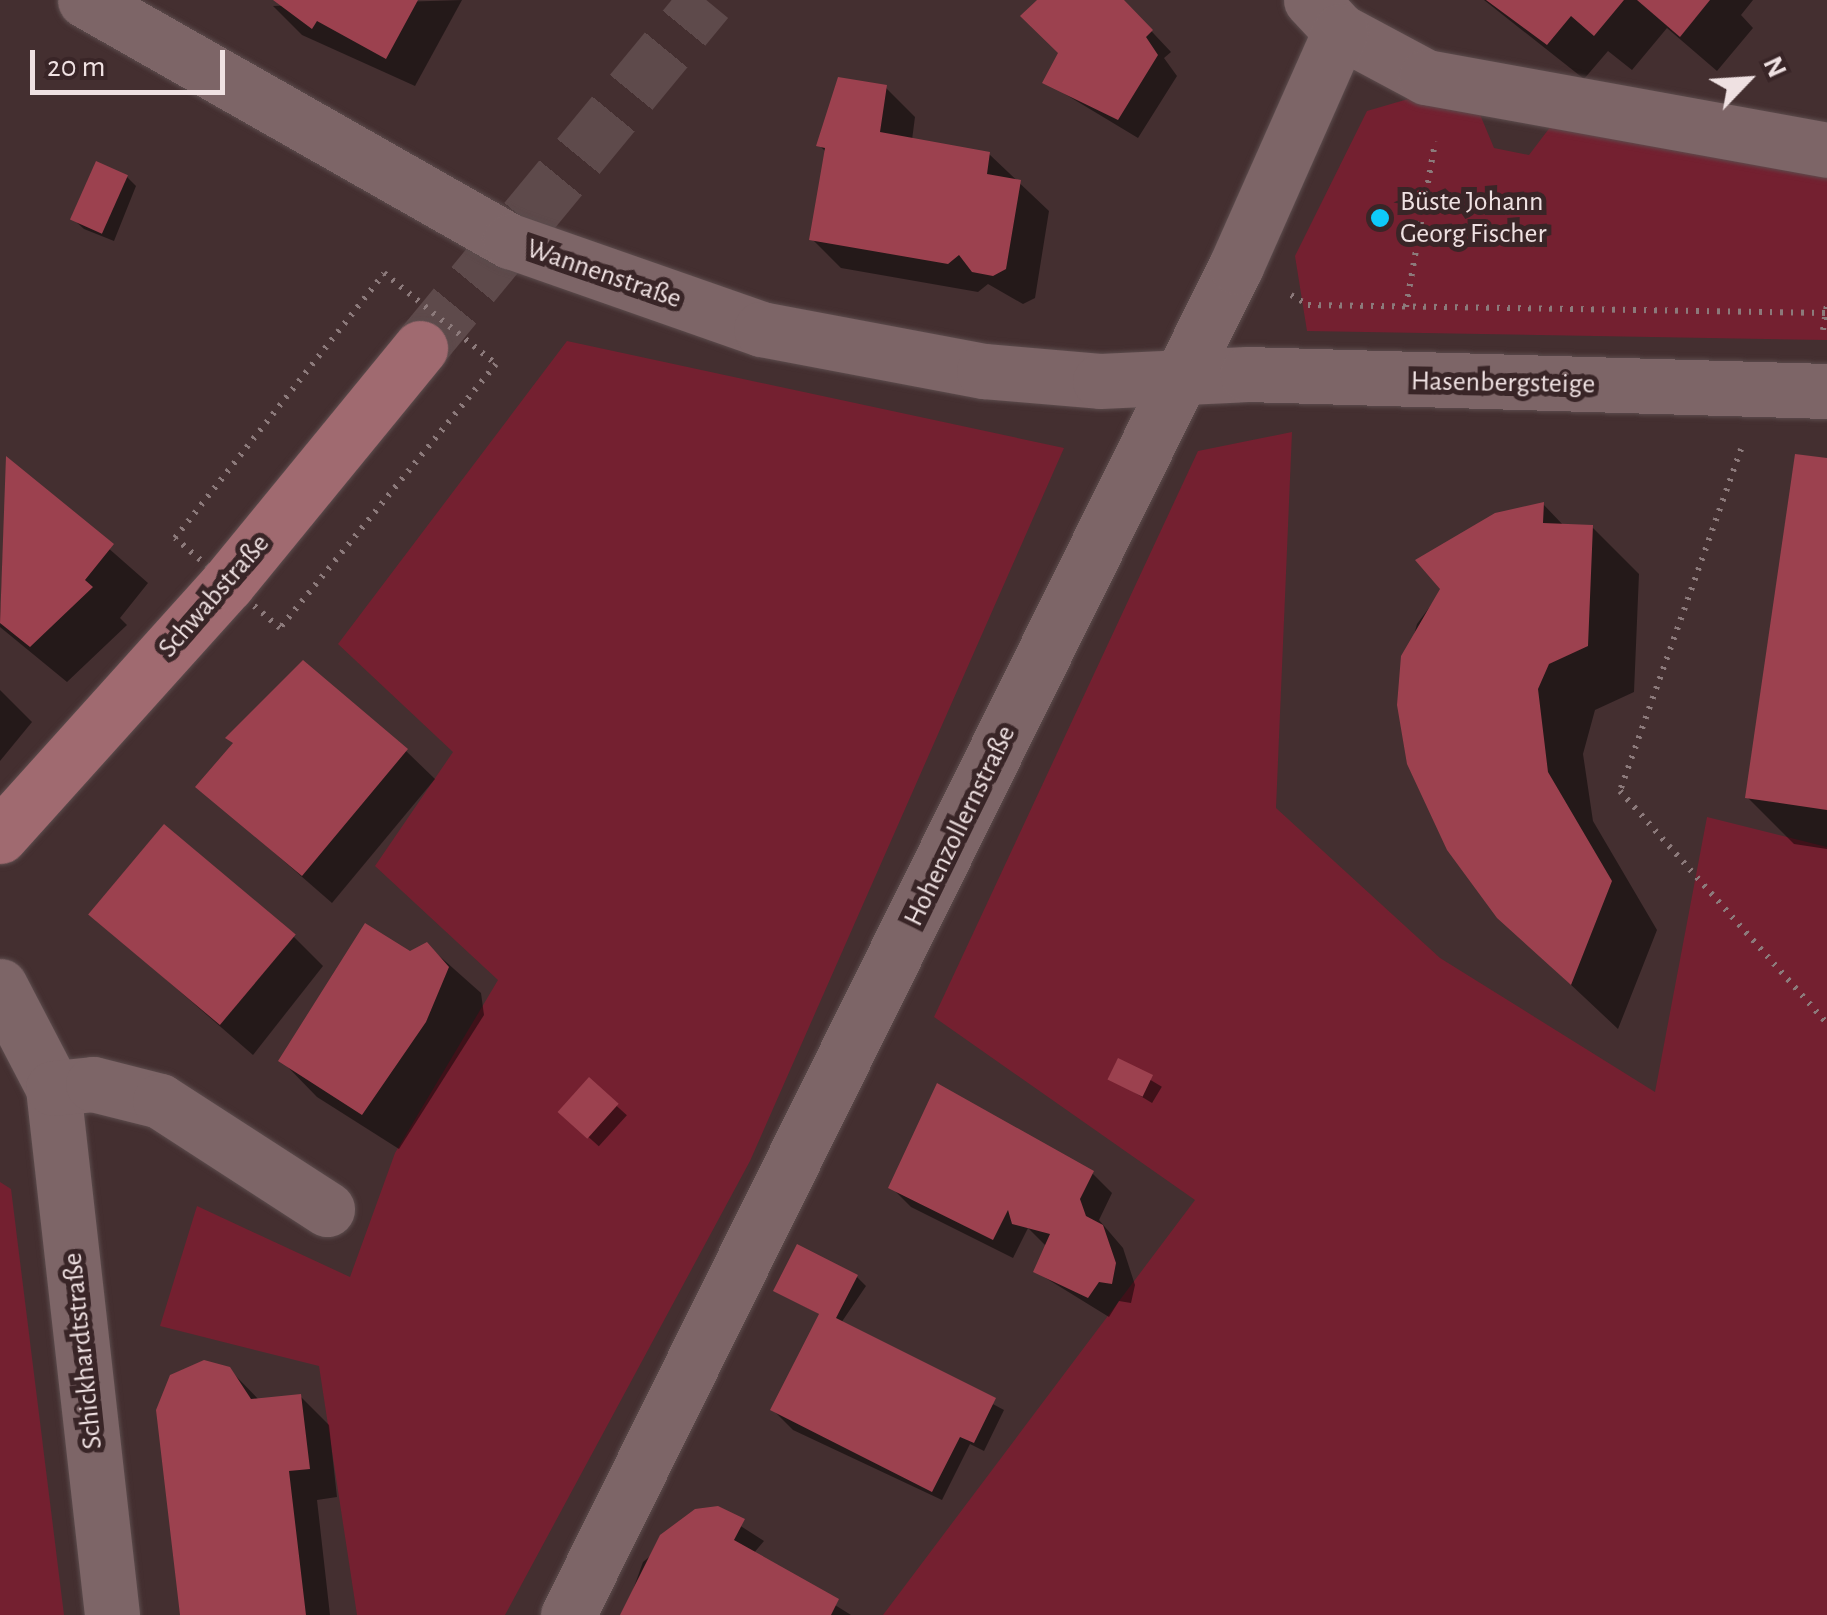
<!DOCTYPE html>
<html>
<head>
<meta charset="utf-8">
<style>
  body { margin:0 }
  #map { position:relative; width:1827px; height:1615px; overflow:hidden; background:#442f30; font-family:"Alegreya Sans",sans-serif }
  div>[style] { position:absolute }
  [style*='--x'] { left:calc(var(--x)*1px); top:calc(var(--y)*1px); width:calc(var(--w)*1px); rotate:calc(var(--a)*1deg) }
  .green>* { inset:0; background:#742030 }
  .shadow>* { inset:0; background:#0007; transform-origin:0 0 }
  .building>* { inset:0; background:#9c414f; transform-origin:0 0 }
  .major-tunnel>* { height:55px; margin-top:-27.5px; transform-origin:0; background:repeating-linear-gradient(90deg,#5e4a4b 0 55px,transparent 0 83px) }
  .path>* { height:6px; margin-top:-3px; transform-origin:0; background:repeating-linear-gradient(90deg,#8c7a7b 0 2.5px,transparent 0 10.5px) }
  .roads { filter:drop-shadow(0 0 2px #5c4c4d) drop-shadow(0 0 2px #5c4c4d) }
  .minor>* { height:55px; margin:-27.5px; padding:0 27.5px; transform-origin:27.5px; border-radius:27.5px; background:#7d6567 }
  .major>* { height:55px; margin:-27.5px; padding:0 27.5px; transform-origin:27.5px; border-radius:27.5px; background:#a06a70 }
  .dots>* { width:28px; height:28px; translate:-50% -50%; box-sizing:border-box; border:5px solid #392527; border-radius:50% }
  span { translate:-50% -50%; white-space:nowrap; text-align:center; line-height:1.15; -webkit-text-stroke:10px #392527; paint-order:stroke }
  .poi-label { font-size:28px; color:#efe1e2 }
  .left { translate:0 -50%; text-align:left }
  .street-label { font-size:28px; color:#efe1e2 }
  .north { position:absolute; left:1697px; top:30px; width:100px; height:100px; -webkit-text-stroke:8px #392527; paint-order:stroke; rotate:65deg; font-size:28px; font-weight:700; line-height:40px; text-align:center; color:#efe1e2 }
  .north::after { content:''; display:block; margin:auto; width:35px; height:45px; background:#efe1e2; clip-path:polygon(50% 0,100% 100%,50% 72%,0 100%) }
  .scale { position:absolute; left:30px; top:50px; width:195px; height:45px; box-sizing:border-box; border:5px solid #efe1e2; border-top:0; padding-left:12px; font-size:30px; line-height:35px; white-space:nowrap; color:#efe1e2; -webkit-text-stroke:8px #392527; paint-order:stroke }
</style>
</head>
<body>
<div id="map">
  <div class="green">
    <i style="clip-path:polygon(1415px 97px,1479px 112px,1494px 148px,1529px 155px,1551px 126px,1827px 165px,1827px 340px,1307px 331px,1295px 256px,1367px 111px)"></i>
    <i style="clip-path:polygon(567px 341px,1064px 448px,750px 1161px,505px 1615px,357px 1615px,319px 1366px,160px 1326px,197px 1206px,350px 1277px,395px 1153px,498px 980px,375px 866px,453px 752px,338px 644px)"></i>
    <i style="clip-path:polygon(1292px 432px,1276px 808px,1440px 958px,1655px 1092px,1707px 817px,1827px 847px,1827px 1615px,883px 1615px,1195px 1200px,934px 1017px,1198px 451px)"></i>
    <i style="clip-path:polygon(0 1182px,11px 1189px,64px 1615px,0 1615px)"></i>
  </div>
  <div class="shadow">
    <i style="clip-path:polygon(462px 0,415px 86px,302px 35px,273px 6px)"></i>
    <i style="clip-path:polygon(1041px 0,1122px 0,1171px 52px,1164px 58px,1177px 76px,1138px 138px,1045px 82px,1061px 53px)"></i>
    <i style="clip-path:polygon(1484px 0,1753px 0,1741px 15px,1753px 28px,1717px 71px,1667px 28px,1632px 70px,1608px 51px,1584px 79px)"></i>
    <i style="clip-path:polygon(886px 88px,915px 117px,912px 140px,989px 154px,1049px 211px,1035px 298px,1023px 304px,988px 284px,978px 292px,841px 268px,812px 239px,827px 153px,819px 145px)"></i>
    <i style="clip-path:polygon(127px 177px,136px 186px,114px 241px,84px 229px,74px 220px)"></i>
    <i style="clip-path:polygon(7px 459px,148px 583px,120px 618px,127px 625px,67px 682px,0 627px)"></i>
    <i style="clip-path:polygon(1827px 460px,1827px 849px,1794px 844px,1747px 797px)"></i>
    <i style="clip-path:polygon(1543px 504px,1565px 527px,1592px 527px,1639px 574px,1634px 692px,1595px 710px,1583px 754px,1593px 821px,1657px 930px,1618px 1029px,1534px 950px,1399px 689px,1417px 624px,1443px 589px)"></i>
    <i style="clip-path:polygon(0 690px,32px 722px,0 761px)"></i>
    <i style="clip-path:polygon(406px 751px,435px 779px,332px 903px,199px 787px)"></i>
    <i style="clip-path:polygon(92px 915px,294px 937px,323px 966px,253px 1055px)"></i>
    <i style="clip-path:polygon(427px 945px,481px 993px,484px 1015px,399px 1149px,317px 1097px,281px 1060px)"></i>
    <i style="left:1119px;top:1061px;width:50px;height:19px;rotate:31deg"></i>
    <i style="left:589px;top:1081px;width:51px;height:42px;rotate:42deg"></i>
    <i style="clip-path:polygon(1092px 1173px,1112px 1193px,1099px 1220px,1123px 1248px,1135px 1285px,1131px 1303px,1119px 1301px,1109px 1317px,1036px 1272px,1047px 1247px,1028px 1228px,1013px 1258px,911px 1207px,891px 1187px)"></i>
    <i style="clip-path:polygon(857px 1277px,866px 1286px,841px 1323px,1004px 1410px,984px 1451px,970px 1444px,942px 1500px,793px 1430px,773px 1410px,821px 1315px,776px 1291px)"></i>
    <i style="clip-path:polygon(204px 1362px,229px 1369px,260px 1401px,300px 1396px,329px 1425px,337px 1497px,317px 1500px,330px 1615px,183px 1615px,159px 1411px,178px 1372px)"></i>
    <i style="clip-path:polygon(711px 1507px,764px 1541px,753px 1554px,851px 1615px,624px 1615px,643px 1562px)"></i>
  </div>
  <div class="building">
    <i style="clip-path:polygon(273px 0,418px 0,386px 59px,317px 21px,312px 29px)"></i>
    <i style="clip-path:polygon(1037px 0,1124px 0,1153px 30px,1146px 37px,1158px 55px,1118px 120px,1042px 83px,1058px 53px,1020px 16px)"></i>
    <i style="clip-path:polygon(1486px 0,1624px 0,1594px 36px,1571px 16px,1547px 45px)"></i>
    <i style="clip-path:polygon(1637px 0,1710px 0,1680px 37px)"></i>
    <i style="clip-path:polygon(838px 77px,887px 85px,880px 132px,990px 152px,987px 174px,1021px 180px,1006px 269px,993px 276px,972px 272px,959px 255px,948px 264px,809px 240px,825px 148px,816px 146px)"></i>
    <i style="left:96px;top:161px;width:35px;height:64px;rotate:24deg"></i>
    <i style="clip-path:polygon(1795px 454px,1827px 458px,1827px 810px,1745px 798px)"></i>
    <i style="clip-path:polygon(6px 456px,114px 544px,85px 580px,93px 587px,30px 647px,0 623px)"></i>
    <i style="clip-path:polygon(1544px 502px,1543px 523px,1593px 525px,1588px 646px,1549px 664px,1538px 689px,1548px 772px,1612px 881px,1571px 985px,1497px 918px,1447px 850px,1407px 764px,1397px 705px,1401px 656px,1440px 589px,1415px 560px,1495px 513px)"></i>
    <i style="clip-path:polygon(303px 660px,408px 749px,302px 876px,195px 787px,233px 743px,225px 738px)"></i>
    <i style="left:164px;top:824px;width:172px;height:118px;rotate:40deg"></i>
    <i style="clip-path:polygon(365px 923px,410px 951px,427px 942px,449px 967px,426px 1022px,362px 1115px,278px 1061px)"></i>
    <i style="left:1118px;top:1058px;width:39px;height:24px;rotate:26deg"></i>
    <i style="left:589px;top:1077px;width:40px;height:47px;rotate:42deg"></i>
    <i style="clip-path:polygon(937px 1083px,1094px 1171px,1080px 1199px,1086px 1216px,1103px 1225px,1116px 1263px,1112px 1284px,1099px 1282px,1088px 1298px,1033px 1272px,1050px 1234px,1012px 1224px,1008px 1210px,993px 1240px,888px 1188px)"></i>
    <i style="clip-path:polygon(797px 1244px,858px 1275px,836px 1318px,996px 1398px,974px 1443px,960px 1437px,932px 1492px,770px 1410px,819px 1314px,773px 1291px)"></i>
    <i style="clip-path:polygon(204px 1360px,230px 1367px,251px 1399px,301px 1394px,310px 1469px,289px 1471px,306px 1615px,180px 1615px,156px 1410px,170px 1375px)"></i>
    <i style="clip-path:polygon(718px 1506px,745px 1519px,734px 1540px,839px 1599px,831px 1615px,620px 1615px,660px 1535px,695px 1509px)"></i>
  </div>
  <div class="major-tunnel">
    <i style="--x:420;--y:348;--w:451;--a:-50.5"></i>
  </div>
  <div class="path">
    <i style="--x:384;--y:273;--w:144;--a:39.1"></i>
    <i style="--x:496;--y:364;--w:341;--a:129.3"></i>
    <i style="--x:280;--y:628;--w:138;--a:-139.4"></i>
    <i style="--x:175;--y:538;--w:337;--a:-51.7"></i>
    <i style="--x:1291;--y:295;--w:20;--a:30"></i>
    <i style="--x:1308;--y:305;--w:519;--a:0.88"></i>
    <i style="--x:1406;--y:307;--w:168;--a:-80"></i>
    <i style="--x:1823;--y:330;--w:26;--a:-81"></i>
    <i style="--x:1741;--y:449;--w:363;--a:109.5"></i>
    <i style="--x:1620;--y:791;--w:311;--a:48.3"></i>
  </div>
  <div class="roads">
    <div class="minor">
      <i style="--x:85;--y:0;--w:489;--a:29.6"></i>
      <i style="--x:510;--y:241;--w:266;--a:19.3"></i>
      <i style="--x:761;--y:329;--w:227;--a:10.7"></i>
      <i style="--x:984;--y:371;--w:116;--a:4.9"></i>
      <i style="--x:1100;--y:381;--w:147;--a:-2.7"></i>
      <i style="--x:1247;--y:374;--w:580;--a:1.68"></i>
      <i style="--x:1311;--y:0;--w:42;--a:46.9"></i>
      <i style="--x:1340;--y:31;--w:98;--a:28.1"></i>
      <i style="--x:1426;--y:77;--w:408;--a:10.3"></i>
      <i style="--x:0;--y:986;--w:115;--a:62.5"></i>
      <i style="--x:53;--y:1088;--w:530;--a:83.61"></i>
      <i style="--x:53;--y:1088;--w:40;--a:-5.7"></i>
      <i style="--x:93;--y:1084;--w:69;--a:14.2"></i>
      <i style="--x:160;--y:1101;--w:199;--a:32.9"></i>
      <i style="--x:568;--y:1615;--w:1505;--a:-63.66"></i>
      <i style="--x:1236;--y:266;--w:257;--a:-66.1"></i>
    </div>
    <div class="major">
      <i style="--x:0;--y:836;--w:339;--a:-48"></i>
      <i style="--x:227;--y:584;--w:305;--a:-50.7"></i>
    </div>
  </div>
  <div class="dots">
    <i style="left:1380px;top:218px;background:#0ecafa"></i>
  </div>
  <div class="poi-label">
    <span class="left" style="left:1400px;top:218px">Büste Johann<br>Georg Fischer</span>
  </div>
  <div class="street-label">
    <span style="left:604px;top:274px;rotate:19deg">Wannenstraße</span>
    <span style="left:1503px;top:383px;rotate:1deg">Hasenbergsteige</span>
    <span style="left:214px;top:596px;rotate:-49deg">Schwabstraße</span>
    <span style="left:960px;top:826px;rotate:-64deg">Hohenzollernstraße</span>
    <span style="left:83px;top:1351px;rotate:-96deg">Schickhardtstraße</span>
  </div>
  <div class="north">N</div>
  <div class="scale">20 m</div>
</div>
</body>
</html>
